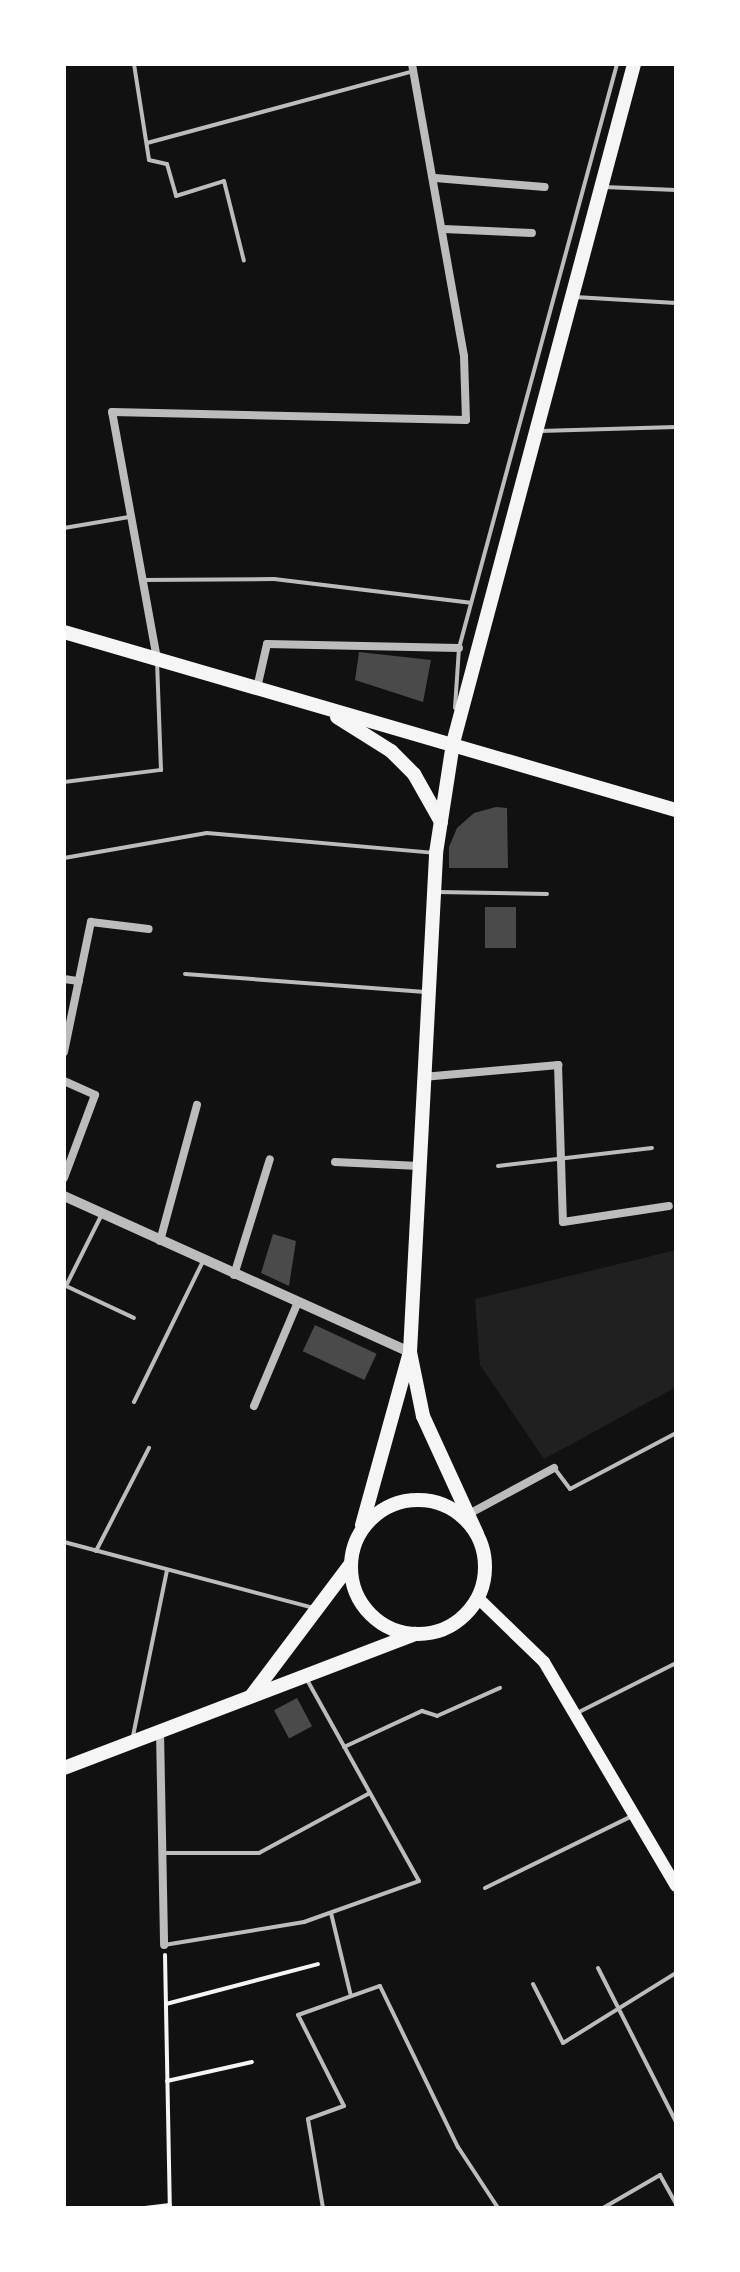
<!DOCTYPE html>
<html>
<head>
<meta charset="utf-8">
<style>
  body { margin:0 }
  #map { position:relative; width:740px; height:2272px; overflow:hidden; background:#111; font-family:Lato,sans-serif }
  div>[style] { position:absolute }
  [style*='--x'] { left:calc(var(--x)*1px); top:calc(var(--y)*1px); width:calc(var(--w)*1px); rotate:calc(var(--a)*1deg) }
  .green>* { inset:0; background:#202020 }
  .building>* { inset:0; background:#4a4a4a; transform-origin:0 0 }
  .path>* { height:4px; margin:-2px; padding:0 2px; transform-origin:2px; border-radius:2px; background:#f5f5f5 }
  .service>* { height:4px; margin:-2px; padding:0 2px; transform-origin:2px; border-radius:2px; background:#bcbcbc }
  .minor>* { height:8px; margin:-4px; padding:0 4px; transform-origin:4px; border-radius:4px; background:#bcbcbc }
  .tertiary>* { height:10px; margin:-5px; padding:0 5px; transform-origin:5px; border-radius:5px; background:#bcbcbc }
  .secondary>* { height:12px; margin:-6px; padding:0 6px; transform-origin:6px; border-radius:6px; background:#f5f5f5 }
  .primary>* { height:14px; margin:-7px; padding:0 7px; transform-origin:7px; border-radius:7px; background:#f5f5f5 }
  .primary>.ring { margin:-7px; padding:0; box-sizing:content-box; background:none; border:14px solid #f5f5f5; border-radius:50% }
  span { translate:-50% -50%; white-space:nowrap; text-align:center; line-height:1.15; -webkit-text-stroke:8px #fff; paint-order:stroke }
  .frame { position:absolute; inset:0; border:66px solid #fff; pointer-events:none }
</style>
</head>
<body>
<div id="map">
  <div class="green">
    <i style="clip-path:polygon(676px 1250px,676px 1387px,544px 1459px,480px 1365px,475px 1299px)"></i>
  </div>
  <div class="building">
    <i style="clip-path:polygon(359px 652px,431px 660px,423px 702px,355px 680px)"></i>
    <i style="clip-path:polygon(496px 807px,507px 808px,508px 868px,449px 868px,449px 847px,457px 828px,474px 813px)"></i>
    <i style="left:485px;top:907px;width:31px;height:41px"></i>
    <i style="clip-path:polygon(273px 1234px,296px 1241px,289px 1286px,261px 1273px)"></i>
    <i style="left:315px;top:1325px;width:68px;height:29px;rotate:25deg"></i>
    <i style="left:297px;top:1698px;width:32px;height:26px;rotate:62deg"></i>
  </div>
  <div class="path">
    <i style="--x:165;--y:1955;--w:253;--a:88.9"></i>
    <i style="--x:166;--y:2004;--w:157;--a:-14.7"></i>
    <i style="--x:167;--y:2081;--w:87;--a:-12.6"></i>
    <i style="--x:145;--y:2208;--w:25;--a:-7"></i>
  </div>
  <div class="service">
    <i style="--x:134;--y:64;--w:97;--a:81.1"></i>
    <i style="--x:149;--y:160;--w:18;--a:13"></i>
    <i style="--x:167;--y:164;--w:33;--a:74"></i>
    <i style="--x:176;--y:196;--w:50;--a:-17.4"></i>
    <i style="--x:224;--y:181;--w:82;--a:76"></i>
    <i style="--x:147;--y:143;--w:273;--a:-15.1"></i>
    <i style="--x:604;--y:187;--w:72;--a:2.4"></i>
    <i style="--x:575;--y:297;--w:101;--a:3.4"></i>
    <i style="--x:540;--y:431;--w:136;--a:-1.7"></i>
    <i style="--x:64;--y:528;--w:66;--a:-9.6"></i>
    <i style="--x:143;--y:580;--w:131;--a:-0.4"></i>
    <i style="--x:274;--y:579;--w:198;--a:6.9"></i>
    <i style="--x:455;--y:708;--w:60;--a:-86.2"></i>
    <i style="--x:459;--y:648;--w:605;--a:-74.86"></i>
    <i style="--x:64;--y:782;--w:98;--a:-7.1"></i>
    <i style="--x:161;--y:770;--w:108;--a:-92.1"></i>
    <i style="--x:64;--y:858;--w:145;--a:-9.9"></i>
    <i style="--x:207;--y:833;--w:228;--a:5"></i>
    <i style="--x:437;--y:892;--w:110;--a:1"></i>
    <i style="--x:185;--y:974;--w:241;--a:4.3"></i>
    <i style="--x:498;--y:1166;--w:155;--a:-6.7"></i>
    <i style="--x:102;--y:1214;--w:80;--a:116.6"></i>
    <i style="--x:66;--y:1286;--w:75;--a:25.2"></i>
    <i style="--x:134;--y:1402;--w:157;--a:-63.9"></i>
    <i style="--x:555;--y:1469;--w:25;--a:53"></i>
    <i style="--x:570;--y:1489;--w:120;--a:-27.8"></i>
    <i style="--x:64;--y:1542;--w:258;--a:14.8"></i>
    <i style="--x:96;--y:1551;--w:116;--a:-62.8"></i>
    <i style="--x:577;--y:1713;--w:111;--a:-26.8"></i>
    <i style="--x:133;--y:1736;--w:169;--a:-78.4"></i>
    <i style="--x:344;--y:1747;--w:86;--a:-24.8"></i>
    <i style="--x:422;--y:1711;--w:16;--a:18"></i>
    <i style="--x:437;--y:1716;--w:69;--a:-24"></i>
    <i style="--x:163;--y:1853;--w:96;--a:0"></i>
    <i style="--x:259;--y:1853;--w:126;--a:-28.4"></i>
    <i style="--x:485;--y:1888;--w:164;--a:-26.1"></i>
    <i style="--x:331;--y:1913;--w:85;--a:76.5"></i>
    <i style="--x:164;--y:1945;--w:142;--a:-9.3"></i>
    <i style="--x:304;--y:1922;--w:122;--a:-19.6"></i>
    <i style="--x:419;--y:1881;--w:230;--a:-119.1"></i>
    <i style="--x:598;--y:1968;--w:173;--a:63.1"></i>
    <i style="--x:533;--y:1984;--w:66;--a:63"></i>
    <i style="--x:563;--y:2043;--w:133;--a:-31.8"></i>
    <i style="--x:323;--y:2208;--w:90;--a:-99.6"></i>
    <i style="--x:308;--y:2119;--w:38;--a:-20"></i>
    <i style="--x:344;--y:2106;--w:102;--a:-116.8"></i>
    <i style="--x:298;--y:2015;--w:87;--a:-19.5"></i>
    <i style="--x:380;--y:1986;--w:179;--a:64.2"></i>
    <i style="--x:458;--y:2147;--w:73;--a:56.7"></i>
    <i style="--x:603;--y:2208;--w:66;--a:-30.1"></i>
    <i style="--x:660;--y:2175;--w:33;--a:61"></i>
  </div>
  <div class="minor">
    <i style="--x:435;--y:178;--w:110;--a:4.7"></i>
    <i style="--x:444;--y:229;--w:88;--a:2.6"></i>
    <i style="--x:157;--y:659;--w:251;--a:-100.3"></i>
    <i style="--x:112;--y:412;--w:354;--a:1.3"></i>
    <i style="--x:466;--y:420;--w:64;--a:-91.8"></i>
    <i style="--x:464;--y:356;--w:297;--a:-100.1"></i>
    <i style="--x:257;--y:688;--w:45;--a:-77.2"></i>
    <i style="--x:267;--y:644;--w:192;--a:1.2"></i>
    <i style="--x:64;--y:979;--w:15;--a:8"></i>
    <i style="--x:64;--y:1052;--w:133;--a:-78.3"></i>
    <i style="--x:91;--y:922;--w:58;--a:6.9"></i>
    <i style="--x:423;--y:1077;--w:136;--a:-5.1"></i>
    <i style="--x:558;--y:1065;--w:157;--a:88.2"></i>
    <i style="--x:563;--y:1222;--w:107;--a:-8.6"></i>
    <i style="--x:64;--y:1081;--w:34;--a:24"></i>
    <i style="--x:95;--y:1095;--w:89;--a:110.5"></i>
    <i style="--x:335;--y:1162;--w:84;--a:2.7"></i>
    <i style="--x:160;--y:1241;--w:141;--a:-74.8"></i>
    <i style="--x:234;--y:1275;--w:121;--a:-72.8"></i>
    <i style="--x:254;--y:1406;--w:111;--a:-67.1"></i>
    <i style="--x:467;--y:1515;--w:99;--a:-28.4"></i>
    <i style="--x:160;--y:1732;--w:213;--a:88.9"></i>
  </div>
  <div class="tertiary">
    <i style="--x:64;--y:1196;--w:380;--a:24.3"></i>
  </div>
  <div class="secondary">
    <i style="--x:478;--y:1598;--w:92;--a:44.1"></i>
    <i style="--x:544;--y:1662;--w:260;--a:59.5"></i>
  </div>
  <div class="primary">
    <i style="--x:64;--y:632;--w:637;--a:16.22"></i>
    <i style="--x:337;--y:717;--w:64;--a:32.2"></i>
    <i style="--x:391;--y:751;--w:33;--a:45"></i>
    <i style="--x:414;--y:774;--w:55;--a:60.6"></i>
    <i class="ring" style="left:351px;top:1500px;width:120px;height:120px"></i>
    <i style="--x:362;--y:1525;--w:175;--a:-74.5"></i>
    <i style="--x:477;--y:1534;--w:130;--a:-114.6"></i>
    <i style="--x:423;--y:1416;--w:65;--a:-101.5"></i>
    <i style="--x:410;--y:1352;--w:500;--a:-87"></i>
    <i style="--x:436;--y:853;--w:111;--a:-81.2"></i>
    <i style="--x:453;--y:743;--w:703;--a:-75.07"></i>
    <i style="--x:252;--y:1695;--w:163;--a:-53"></i>
    <i style="--x:64;--y:1768;--w:376;--a:-20.9"></i>
  </div>
  <div class="frame"></div>
</div>
</body>
</html>
